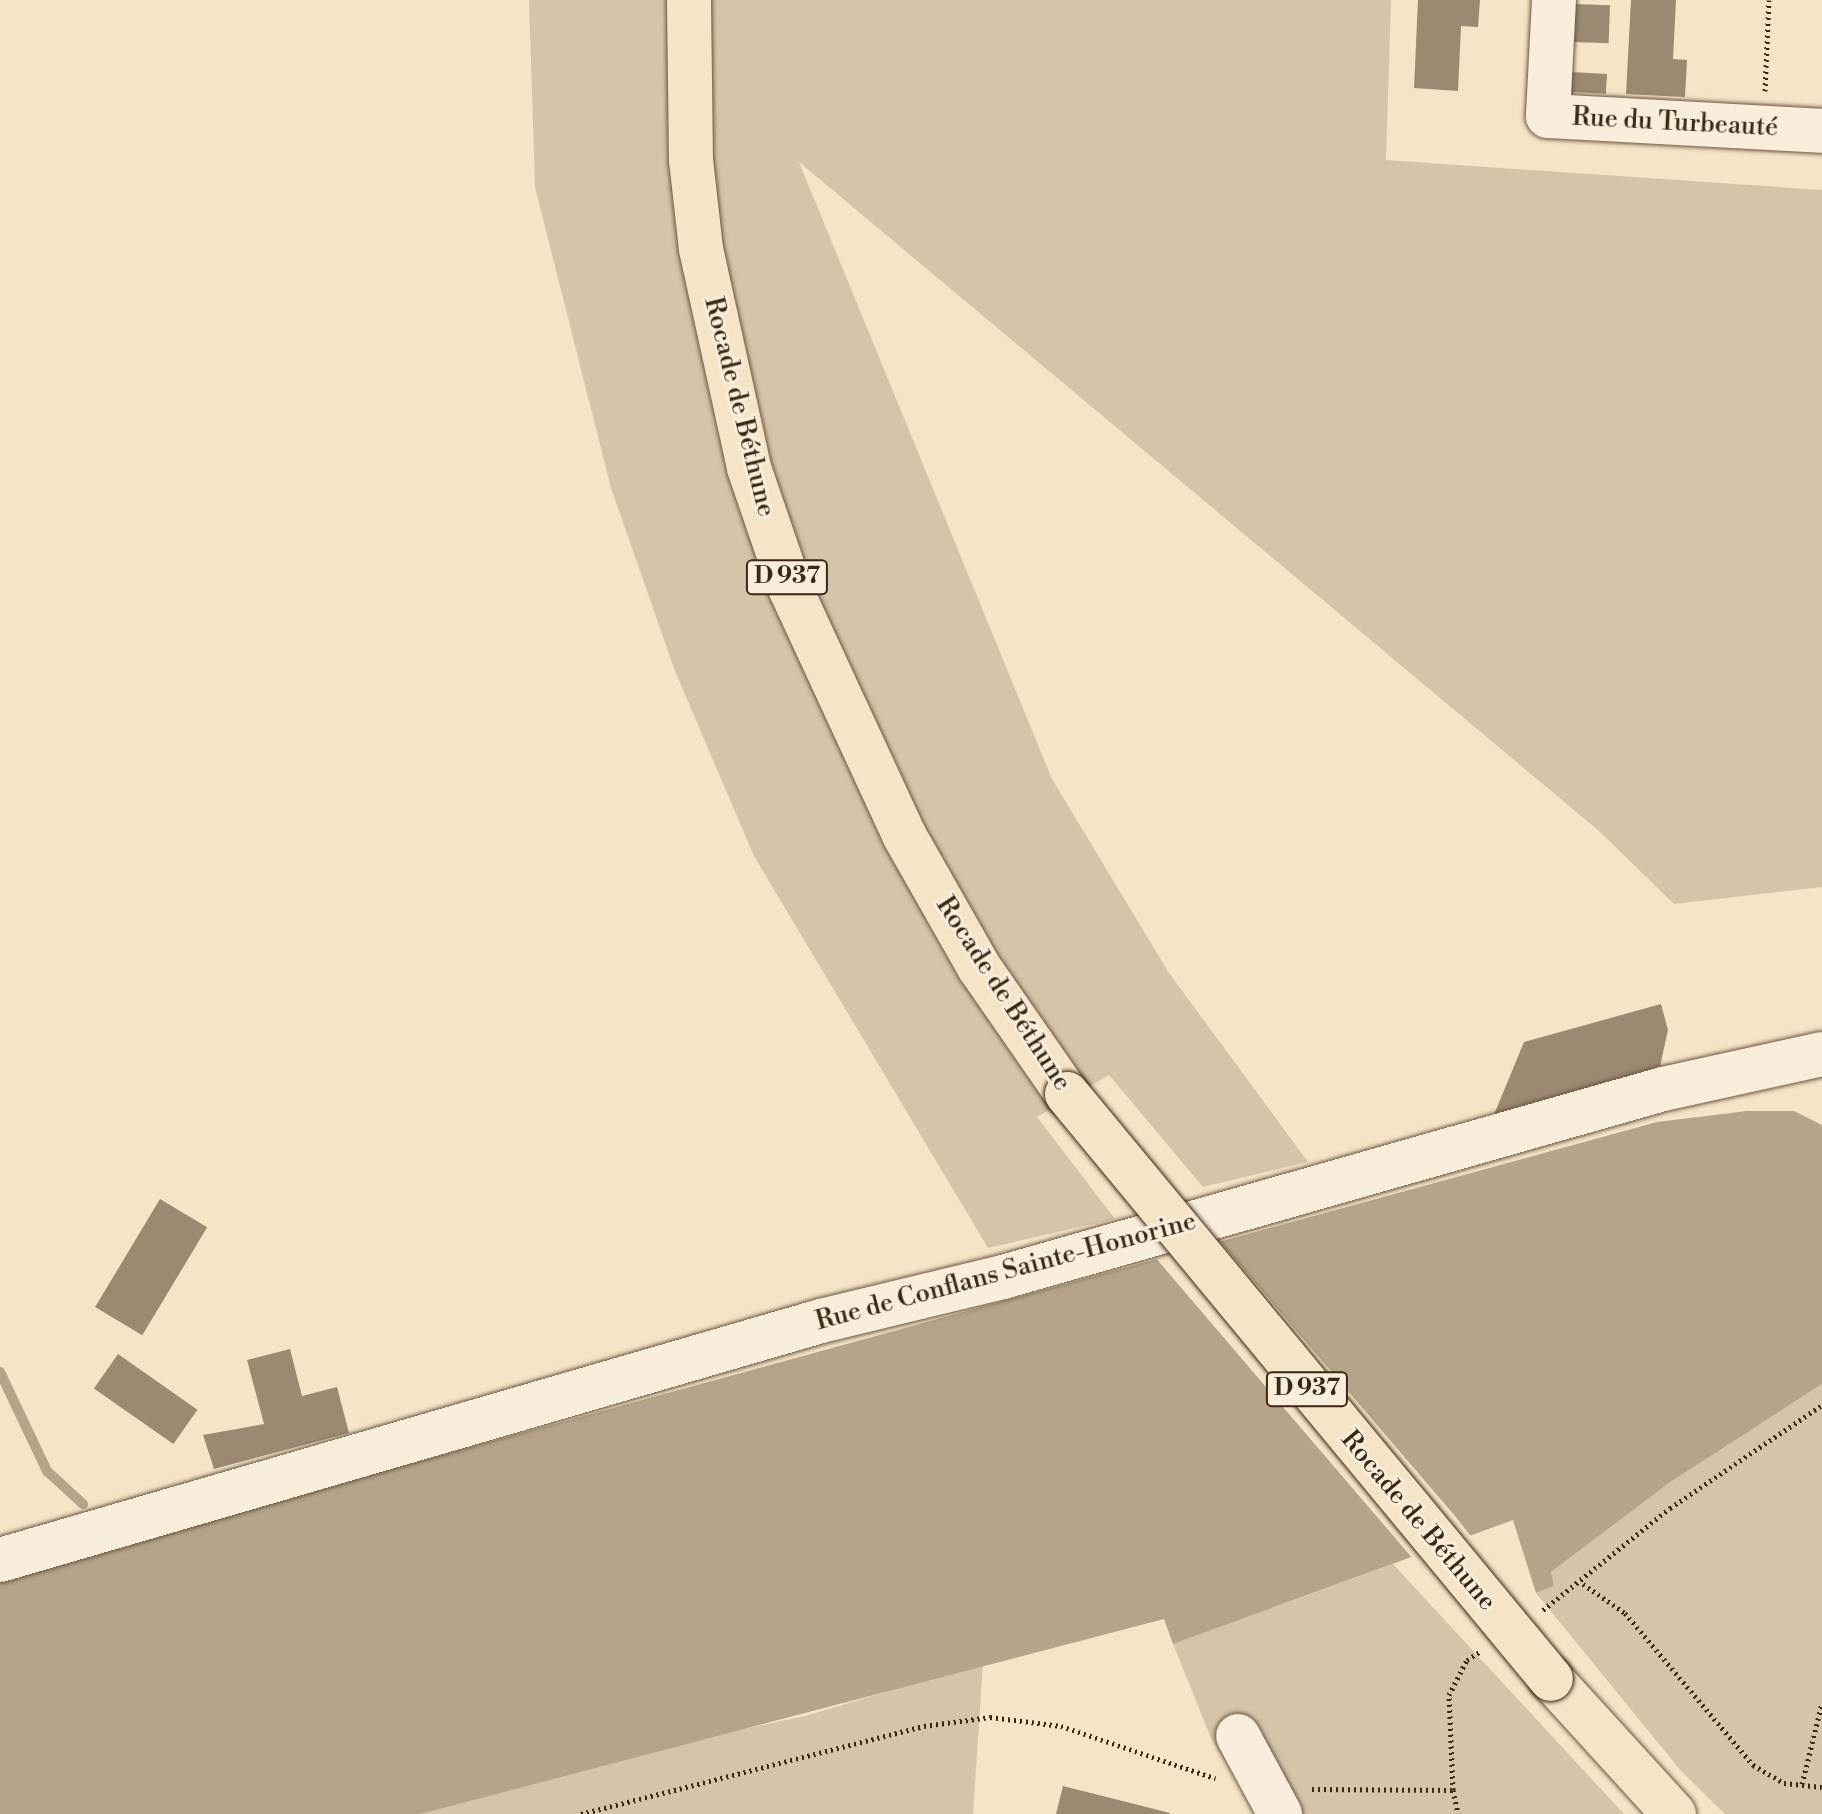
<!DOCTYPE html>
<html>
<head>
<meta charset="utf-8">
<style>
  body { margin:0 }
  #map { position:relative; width:1822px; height:1814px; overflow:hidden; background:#f6e4c7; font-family:"Libre Bodoni",serif }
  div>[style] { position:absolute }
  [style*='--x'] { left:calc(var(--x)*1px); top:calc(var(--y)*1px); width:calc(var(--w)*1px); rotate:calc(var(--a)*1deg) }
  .green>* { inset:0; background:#d6c4a9 }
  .water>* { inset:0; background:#b6a48a }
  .pier>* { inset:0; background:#f6e4c7 }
  .stream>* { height:10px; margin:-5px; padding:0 5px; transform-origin:5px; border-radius:5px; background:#b6a48a }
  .building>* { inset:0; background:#9c8971; transform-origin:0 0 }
  .path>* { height:5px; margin-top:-2.5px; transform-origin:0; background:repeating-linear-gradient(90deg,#3b2714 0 2px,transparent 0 6px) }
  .roads { filter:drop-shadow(0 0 2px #6a5641) drop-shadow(0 0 2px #6a5641) }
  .minor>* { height:44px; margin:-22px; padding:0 22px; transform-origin:22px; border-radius:22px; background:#f9eddb }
  .major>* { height:44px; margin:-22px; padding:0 22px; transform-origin:22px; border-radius:22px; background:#f6e4c7 }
  .bridges { filter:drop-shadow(0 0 2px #3b2714) drop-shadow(0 0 2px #3b2714) }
  .major-bridge>* { height:44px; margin:-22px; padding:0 22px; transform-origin:22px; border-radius:22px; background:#f6e4c7 }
  span { translate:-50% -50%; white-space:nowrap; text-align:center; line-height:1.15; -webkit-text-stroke:6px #f9eddb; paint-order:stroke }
  .shield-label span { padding:2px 6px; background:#f9eddb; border:2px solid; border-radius:6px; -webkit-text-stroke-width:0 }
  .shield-label { font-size:24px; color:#3b2714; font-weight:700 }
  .street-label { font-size:26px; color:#3b2714 }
</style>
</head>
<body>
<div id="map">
  <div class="green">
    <i style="clip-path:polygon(529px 0,1391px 0,1386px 160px,1822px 190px,1822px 887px,1674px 904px,1599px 831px,799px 162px,1052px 779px,1169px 973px,1308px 1162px,1203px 1187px,1109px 1075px,1037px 1117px,1115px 1219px,988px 1248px,754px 856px,675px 671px,611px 488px,535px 187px)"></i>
    <i style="clip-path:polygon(1822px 1384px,1822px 1814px,1725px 1814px,1681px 1771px,1536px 1593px,1554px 1586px,1551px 1572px,1669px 1483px)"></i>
    <i style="clip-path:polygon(1393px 1564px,1624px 1814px,1260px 1814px,1211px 1738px,1173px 1644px)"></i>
    <i style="clip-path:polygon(983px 1663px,973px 1814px,420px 1814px,639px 1751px,805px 1716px)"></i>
  </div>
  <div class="water">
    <i style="clip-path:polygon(1747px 1111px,1794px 1111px,1822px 1125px,1822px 1384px,1669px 1483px,1551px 1572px,1554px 1586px,1536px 1593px,1513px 1520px,1173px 1644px,1164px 1619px,420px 1814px,0 1814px,0 1576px,1657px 1122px)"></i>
  </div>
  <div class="pier">
    <i style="clip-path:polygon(1217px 1238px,1455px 1516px,1473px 1539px,1414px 1560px,1154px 1256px)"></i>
  </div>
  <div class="stream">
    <i style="--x:0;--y:1372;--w:110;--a:64.6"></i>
    <i style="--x:47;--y:1471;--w:49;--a:42.5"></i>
  </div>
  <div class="building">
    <i style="clip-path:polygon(1418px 0,1480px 0,1478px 27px,1461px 26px,1458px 91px,1414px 88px)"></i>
    <i style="clip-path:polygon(1631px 0,1676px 0,1673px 59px,1687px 60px,1685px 97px,1626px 94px)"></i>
    <i style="left:1574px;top:4px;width:36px;height:38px;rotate:2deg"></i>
    <i style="left:1571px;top:72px;width:36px;height:20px;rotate:3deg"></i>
    <i style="clip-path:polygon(1661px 1004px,1668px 1030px,1659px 1071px,1493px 1117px,1524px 1042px)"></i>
    <i style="left:160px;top:1199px;width:55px;height:126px;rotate:31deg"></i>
    <i style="clip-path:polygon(290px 1349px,302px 1396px,337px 1387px,349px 1433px,214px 1469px,203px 1435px,264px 1424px,247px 1360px)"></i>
    <i style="left:118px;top:1354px;width:97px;height:42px;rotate:35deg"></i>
    <i style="clip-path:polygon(1063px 1786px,1170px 1813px,1170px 1814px,1056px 1814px)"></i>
  </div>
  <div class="path">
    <i style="--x:1765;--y:91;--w:91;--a:-87.5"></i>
    <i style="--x:1583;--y:1584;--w:51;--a:34.6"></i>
    <i style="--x:1625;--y:1613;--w:199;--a:49.9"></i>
    <i style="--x:1753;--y:1765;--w:36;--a:30"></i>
    <i style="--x:1784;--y:1783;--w:38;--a:6"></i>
    <i style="--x:1543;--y:1610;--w:163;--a:-38.8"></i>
    <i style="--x:1670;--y:1508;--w:184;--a:-34.1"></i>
    <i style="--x:1802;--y:1784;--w:83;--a:-76.1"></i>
    <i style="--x:1312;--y:1789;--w:141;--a:0.4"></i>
    <i style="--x:1453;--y:1790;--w:25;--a:78"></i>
    <i style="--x:1453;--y:1790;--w:95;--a:-92.4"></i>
    <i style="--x:1449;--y:1695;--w:39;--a:-63"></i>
    <i style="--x:1467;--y:1660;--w:17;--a:-33"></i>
    <i style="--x:581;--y:1814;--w:354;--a:-14.4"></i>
    <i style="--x:924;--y:1726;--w:67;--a:-7.8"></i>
    <i style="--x:990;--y:1717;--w:72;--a:7.2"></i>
    <i style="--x:1061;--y:1726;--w:163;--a:18.7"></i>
  </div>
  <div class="roads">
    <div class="minor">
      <i style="--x:1554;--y:0;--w:116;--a:93"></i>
      <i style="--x:1548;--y:116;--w:274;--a:3.1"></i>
      <i style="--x:0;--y:1560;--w:855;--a:-16.23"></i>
      <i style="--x:821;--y:1321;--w:187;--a:-13.6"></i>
      <i style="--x:1003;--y:1277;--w:686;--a:-15.9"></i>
      <i style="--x:1663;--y:1089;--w:163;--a:-12.4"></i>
      <i style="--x:1238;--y:1736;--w:89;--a:61.7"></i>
    </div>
    <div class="major">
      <i style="--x:689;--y:0;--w:160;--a:89.3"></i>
      <i style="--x:691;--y:160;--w:90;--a:83.6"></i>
      <i style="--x:701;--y:249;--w:224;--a:77.6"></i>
      <i style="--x:749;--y:468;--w:127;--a:71.1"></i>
      <i style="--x:790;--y:588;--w:272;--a:65.2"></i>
      <i style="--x:904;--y:835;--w:152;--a:60.4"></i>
      <i style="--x:979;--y:967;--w:155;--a:55.3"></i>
      <i style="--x:1551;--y:1679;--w:183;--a:47.7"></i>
    </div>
  </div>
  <div class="bridges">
    <div class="major-bridge">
      <i style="--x:1067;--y:1094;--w:759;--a:50.4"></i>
    </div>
  </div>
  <div class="shield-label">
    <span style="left:787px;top:577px">D 937</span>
    <span style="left:1307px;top:1389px">D 937</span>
  </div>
  <div class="street-label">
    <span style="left:1675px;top:123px;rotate:3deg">Rue du Turbeauté</span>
    <span style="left:739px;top:407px;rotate:76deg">Rocade de Béthune</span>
    <span style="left:1003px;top:994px;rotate:57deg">Rocade de Béthune</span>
    <span style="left:1006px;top:1272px;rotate:-15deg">Rue de Conflans Sainte-Honorine</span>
    <span style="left:1418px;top:1521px;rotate:50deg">Rocade de Béthune</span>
  </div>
</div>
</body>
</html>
